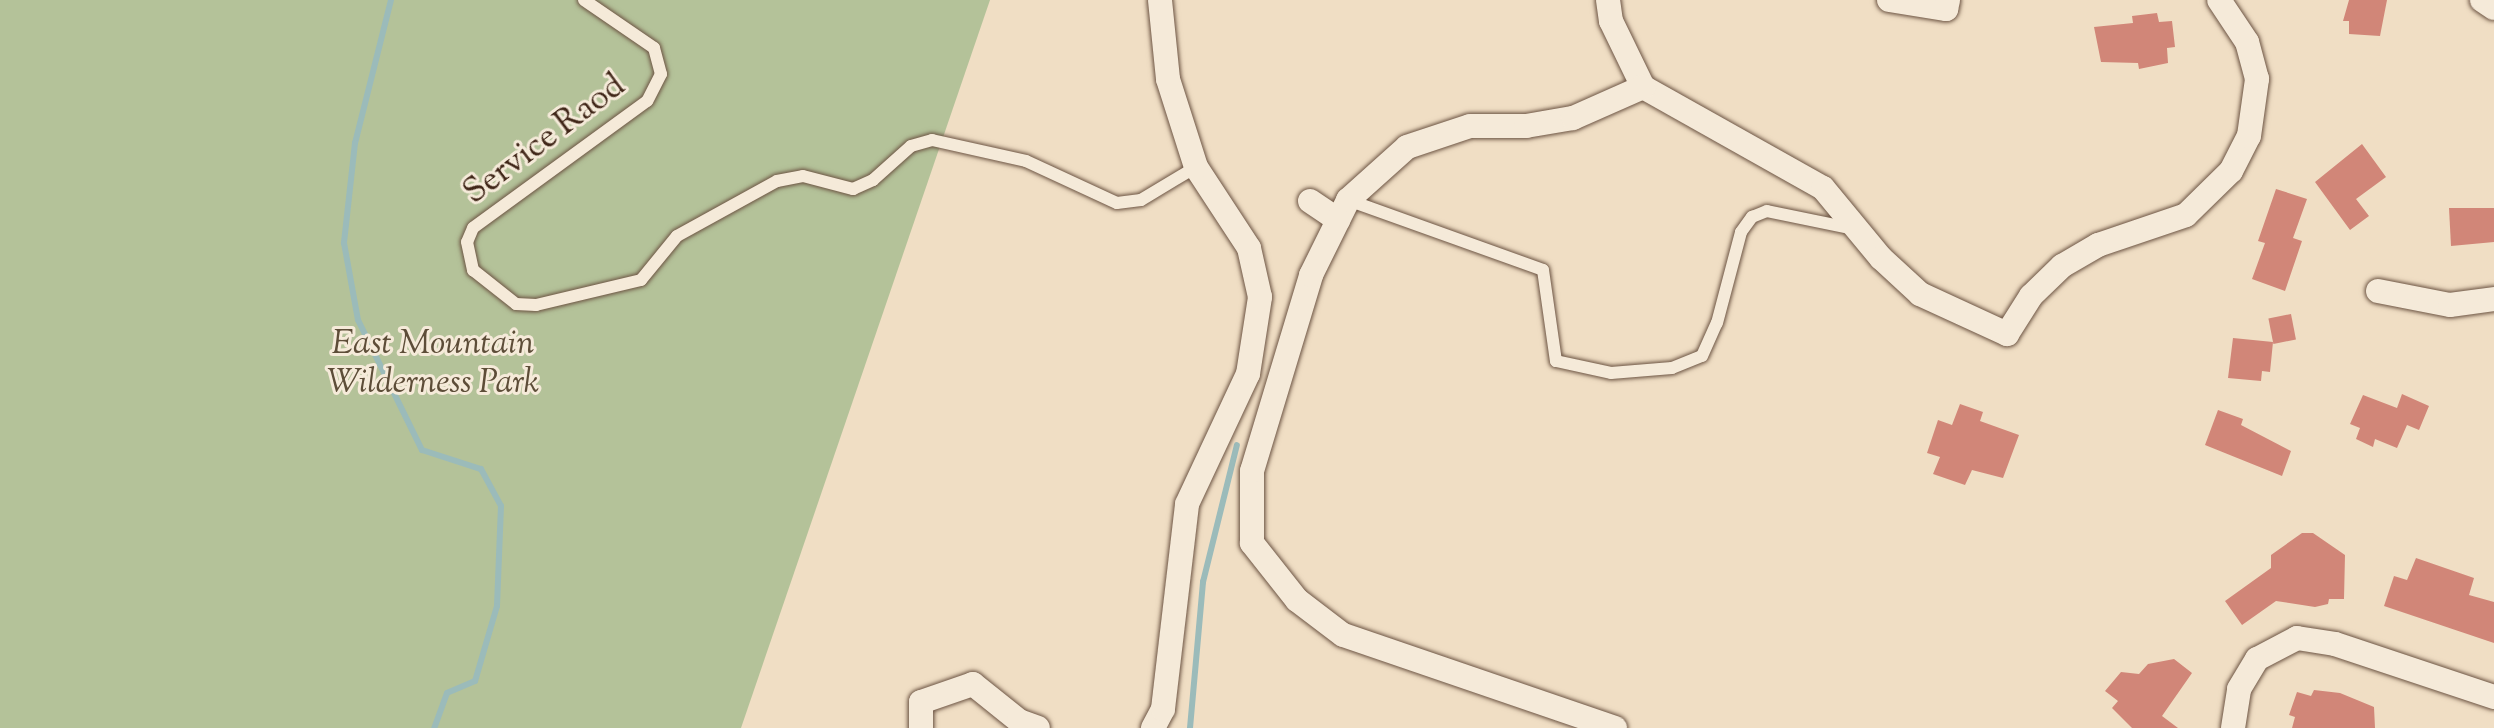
<!DOCTYPE html>
<html>
<head>
<meta charset="utf-8">
<style>
  body { margin:0 }
  #map { position:relative; width:2494px; height:728px; overflow:hidden; background:#f0dec4; font-family:"Sorts Mill Goudy",serif }
  div>[style] { position:absolute }
  [style*='--x'] { left:calc(var(--x)*1px); top:calc(var(--y)*1px); width:calc(var(--w)*1px); rotate:calc(var(--a)*1deg) }
  .green>* { inset:0; background:#b4c299 }
  .stream>* { height:6px; margin:-3px; padding:0 3px; transform-origin:3px; border-radius:3px; background:#9bbbba }
  .building>* { inset:0; background:#d18678; transform-origin:0 0 }
  .roads { filter:drop-shadow(0 0 2px #6c5443) drop-shadow(0 0 2px #6c5443) }
  .service>* { height:12px; margin:-6px; padding:0 6px; transform-origin:6px; border-radius:6px; background:#f5ead9 }
  .minor>* { height:24px; margin:-12px; padding:0 12px; transform-origin:12px; border-radius:12px; background:#f5ead9 }
  span { translate:-50% -50%; white-space:nowrap; text-align:center; line-height:1.15; -webkit-text-stroke:6px #f5ead9; paint-order:stroke }
  .street-label { font-size:34px; color:#402618 }
  .park-label { font-size:34px; color:#5d4d38; font-style:italic }
</style>
</head>
<body>
<div id="map">
  <div class="green">
    <i style="clip-path:polygon(0 0,990px 0,741px 728px,0 728px)"></i>
  </div>
  <div class="stream">
    <i style="--x:391;--y:0;--w:147;--a:104.1"></i>
    <i style="--x:355;--y:143;--w:101;--a:96.3"></i>
    <i style="--x:344;--y:243;--w:78;--a:79.7"></i>
    <i style="--x:358;--y:320;--w:145;--a:63.8"></i>
    <i style="--x:422;--y:450;--w:62;--a:17.9"></i>
    <i style="--x:481;--y:469;--w:42;--a:61.6"></i>
    <i style="--x:501;--y:506;--w:100;--a:92.3"></i>
    <i style="--x:497;--y:606;--w:78;--a:106.3"></i>
    <i style="--x:475;--y:681;--w:30;--a:157"></i>
    <i style="--x:447;--y:693;--w:37;--a:110"></i>
    <i style="--x:1190;--y:728;--w:147;--a:-84.9"></i>
    <i style="--x:1203;--y:582;--w:141;--a:-76.1"></i>
  </div>
  <div class="building">
    <i style="clip-path:polygon(2349px 0,2387px 0,2380px 36px,2349px 34px,2349px 21px,2343px 21px)"></i>
    <i style="clip-path:polygon(2157px 13px,2159px 22px,2172px 21px,2175px 47px,2167px 48px,2168px 63px,2139px 69px,2138px 63px,2101px 62px,2094px 27px,2133px 23px,2132px 16px)"></i>
    <i style="clip-path:polygon(2362px 144px,2386px 177px,2356px 199px,2369px 216px,2350px 230px,2315px 182px)"></i>
    <i style="clip-path:polygon(2276px 189px,2307px 199px,2293px 238px,2302px 241px,2285px 291px,2252px 279px,2265px 243px,2258px 241px)"></i>
    <i style="clip-path:polygon(2449px 208px,2494px 208px,2494px 242px,2451px 246px)"></i>
    <i style="left:2291px;top:314px;width:26px;height:23px;rotate:79deg"></i>
    <i style="clip-path:polygon(2233px 338px,2273px 342px,2270px 372px,2262px 371px,2261px 381px,2228px 378px)"></i>
    <i style="clip-path:polygon(2402px 394px,2429px 406px,2419px 430px,2407px 425px,2397px 448px,2375px 439px,2373px 447px,2356px 439px,2360px 428px,2350px 424px,2363px 395px,2397px 408px)"></i>
    <i style="clip-path:polygon(1960px 404px,1983px 412px,1980px 421px,2019px 435px,2003px 478px,1972px 470px,1965px 485px,1933px 474px,1940px 457px,1927px 453px,1938px 420px,1952px 425px)"></i>
    <i style="clip-path:polygon(2218px 410px,2243px 419px,2241px 425px,2291px 451px,2282px 476px,2205px 445px)"></i>
    <i style="clip-path:polygon(2302px 533px,2313px 533px,2345px 555px,2344px 599px,2329px 599px,2328px 604px,2315px 607px,2276px 601px,2242px 625px,2225px 601px,2271px 568px,2271px 555px)"></i>
    <i style="clip-path:polygon(2416px 558px,2474px 578px,2469px 595px,2494px 602px,2494px 643px,2384px 606px,2394px 576px,2407px 580px)"></i>
    <i style="clip-path:polygon(2174px 659px,2192px 673px,2162px 716px,2178px 728px,2132px 728px,2112px 708px,2118px 701px,2105px 691px,2121px 672px,2139px 674px,2148px 664px)"></i>
    <i style="clip-path:polygon(2314px 690px,2340px 693px,2374px 707px,2375px 728px,2292px 728px,2295px 717px,2289px 715px,2297px 692px,2311px 696px)"></i>
  </div>
  <div class="roads">
    <div class="service">
      <i style="--x:584;--y:0;--w:85;--a:34.4"></i>
      <i style="--x:654;--y:48;--w:27;--a:75"></i>
      <i style="--x:661;--y:74;--w:30;--a:117"></i>
      <i style="--x:647;--y:101;--w:215;--a:143.9"></i>
      <i style="--x:473;--y:228;--w:15;--a:113"></i>
      <i style="--x:467;--y:242;--w:29;--a:78"></i>
      <i style="--x:473;--y:270;--w:55;--a:38.3"></i>
      <i style="--x:516;--y:304;--w:20;--a:3"></i>
      <i style="--x:536;--y:305;--w:108;--a:-13.4"></i>
      <i style="--x:641;--y:280;--w:57;--a:-50.7"></i>
      <i style="--x:677;--y:236;--w:114;--a:-28.8"></i>
      <i style="--x:777;--y:181;--w:26;--a:-11"></i>
      <i style="--x:803;--y:176;--w:52;--a:14.6"></i>
      <i style="--x:853;--y:189;--w:22;--a:-24"></i>
      <i style="--x:873;--y:180;--w:51;--a:-41.8"></i>
      <i style="--x:911;--y:146;--w:22;--a:-16"></i>
      <i style="--x:932;--y:140;--w:96;--a:12.6"></i>
      <i style="--x:1026;--y:161;--w:100;--a:24.8"></i>
      <i style="--x:1117;--y:203;--w:24;--a:-7"></i>
      <i style="--x:1141;--y:200;--w:64;--a:-31"></i>
      <i style="--x:1348;--y:200;--w:207;--a:19.7"></i>
      <i style="--x:1543;--y:270;--w:92;--a:81.9"></i>
      <i style="--x:1556;--y:361;--w:56;--a:12.3"></i>
      <i style="--x:1611;--y:373;--w:61;--a:-4.7"></i>
      <i style="--x:1672;--y:368;--w:32;--a:-22"></i>
      <i style="--x:1702;--y:356;--w:36;--a:-66"></i>
      <i style="--x:1717;--y:323;--w:94;--a:-75.2"></i>
      <i style="--x:1741;--y:232;--w:19;--a:-54"></i>
      <i style="--x:1752;--y:217;--w:16;--a:-22"></i>
      <i style="--x:1767;--y:211;--w:90;--a:11.6"></i>
    </div>
    <div class="minor">
      <i style="--x:1608;--y:0;--w:21;--a:82"></i>
      <i style="--x:1611;--y:21;--w:73;--a:64.1"></i>
      <i style="--x:1643;--y:87;--w:206;--a:29.3"></i>
      <i style="--x:1823;--y:188;--w:91;--a:50.4"></i>
      <i style="--x:1881;--y:258;--w:53;--a:42.7"></i>
      <i style="--x:1920;--y:294;--w:96;--a:24.7"></i>
      <i style="--x:2007;--y:334;--w:45;--a:-57.7"></i>
      <i style="--x:2031;--y:296;--w:43;--a:-44.1"></i>
      <i style="--x:2062;--y:266;--w:42;--a:-30.3"></i>
      <i style="--x:2098;--y:245;--w:93;--a:-18.8"></i>
      <i style="--x:2186;--y:215;--w:63;--a:-44.4"></i>
      <i style="--x:2231;--y:171;--w:39;--a:-63"></i>
      <i style="--x:2249;--y:136;--w:58;--a:-82"></i>
      <i style="--x:2257;--y:79;--w:38;--a:-105"></i>
      <i style="--x:2247;--y:42;--w:50;--a:-123.7"></i>
      <i style="--x:1889;--y:0;--w:58;--a:9"></i>
      <i style="--x:1946;--y:9;--w:9;--a:-77"></i>
      <i style="--x:2482;--y:0;--w:14;--a:34"></i>
      <i style="--x:1310;--y:201;--w:34;--a:34"></i>
      <i style="--x:2378;--y:291;--w:73;--a:11"></i>
      <i style="--x:2450;--y:305;--w:44;--a:-7.8"></i>
      <i style="--x:921;--y:728;--w:26;--a:-90"></i>
      <i style="--x:921;--y:702;--w:55;--a:-19.1"></i>
      <i style="--x:973;--y:684;--w:59;--a:38.8"></i>
      <i style="--x:1019;--y:721;--w:20;--a:20"></i>
      <i style="--x:1153;--y:728;--w:21;--a:-62"></i>
      <i style="--x:1163;--y:709;--w:206;--a:-83.3"></i>
      <i style="--x:1187;--y:504;--w:144;--a:-64.9"></i>
      <i style="--x:1248;--y:374;--w:78;--a:-81.1"></i>
      <i style="--x:1260;--y:297;--w:50;--a:-102.7"></i>
      <i style="--x:1249;--y:248;--w:97;--a:-123.2"></i>
      <i style="--x:1196;--y:167;--w:92;--a:-107.7"></i>
      <i style="--x:1168;--y:79;--w:79;--a:-95.8"></i>
      <i style="--x:1615;--y:728;--w:287;--a:-161.1"></i>
      <i style="--x:1343;--y:635;--w:58;--a:-142.7"></i>
      <i style="--x:1297;--y:600;--w:73;--a:-128.3"></i>
      <i style="--x:1252;--y:543;--w:72;--a:-90"></i>
      <i style="--x:1252;--y:471;--w:205;--a:-73.2"></i>
      <i style="--x:1311;--y:275;--w:84;--a:-63.7"></i>
      <i style="--x:1348;--y:200;--w:79;--a:-41.9"></i>
      <i style="--x:1407;--y:147;--w:66;--a:-18.4"></i>
      <i style="--x:1470;--y:126;--w:56;--a:0"></i>
      <i style="--x:1526;--y:126;--w:48;--a:-9.7"></i>
      <i style="--x:1573;--y:118;--w:77;--a:-23.9"></i>
      <i style="--x:2233;--y:728;--w:39;--a:-81"></i>
      <i style="--x:2239;--y:689;--w:35;--a:-59"></i>
      <i style="--x:2257;--y:659;--w:45;--a:-27.7"></i>
      <i style="--x:2297;--y:638;--w:38;--a:9"></i>
      <i style="--x:2335;--y:644;--w:168;--a:18.4"></i>
    </div>
  </div>
  <div class="street-label">
    <span style="left:545px;top:140px;rotate:-37deg">Service Raod</span>
  </div>
  <div class="park-label">
    <span style="left:433px;top:364px">East Mountain<br>Wilderness Park</span>
  </div>
</div>
</body>
</html>
